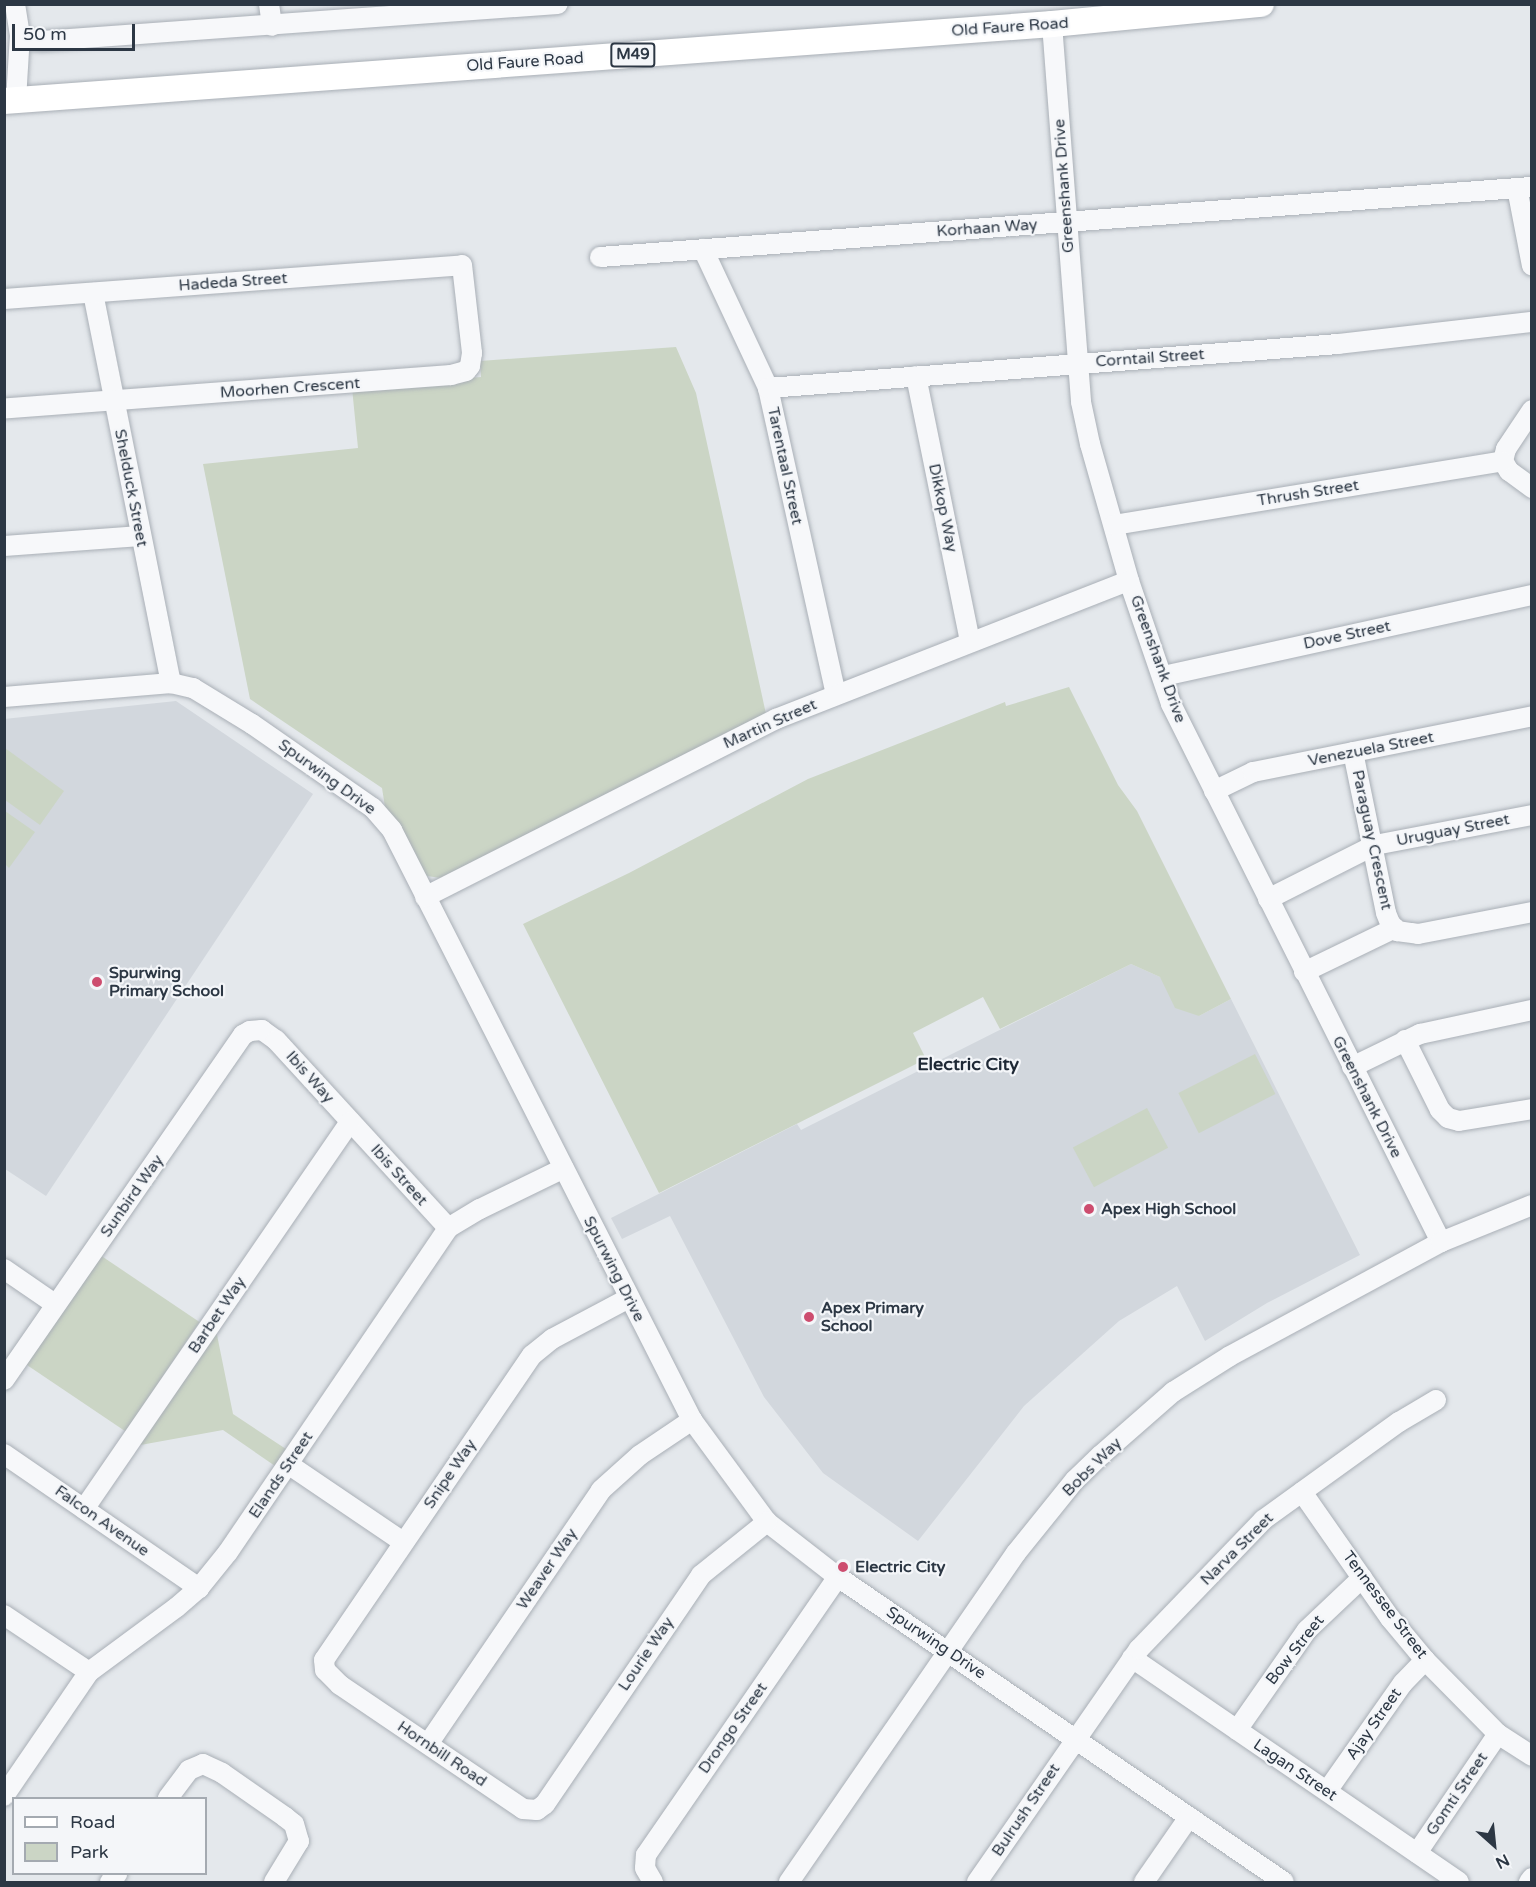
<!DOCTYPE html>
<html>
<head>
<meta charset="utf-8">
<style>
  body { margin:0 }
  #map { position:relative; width:1536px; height:1887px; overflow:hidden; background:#e4e8ec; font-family:"Varela Round",sans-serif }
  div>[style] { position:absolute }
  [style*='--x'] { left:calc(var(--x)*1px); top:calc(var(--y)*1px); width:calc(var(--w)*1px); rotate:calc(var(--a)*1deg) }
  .built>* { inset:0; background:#d2d7dd }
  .green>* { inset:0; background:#cbd5c5; transform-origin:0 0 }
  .roads { filter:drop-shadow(0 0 2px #a9afb6) drop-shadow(0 0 2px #a9afb6) }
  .minor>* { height:20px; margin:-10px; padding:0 10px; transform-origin:10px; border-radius:10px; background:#f7f8fa }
  .major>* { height:26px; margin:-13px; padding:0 13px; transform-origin:13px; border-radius:13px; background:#fff }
  .dots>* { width:16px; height:16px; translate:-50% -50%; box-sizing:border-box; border:3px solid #f4f6f9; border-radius:50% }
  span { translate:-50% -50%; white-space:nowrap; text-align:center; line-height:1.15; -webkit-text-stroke:4.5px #f4f6f9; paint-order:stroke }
  .shield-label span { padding:2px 4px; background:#f4f6f9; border:2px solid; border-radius:4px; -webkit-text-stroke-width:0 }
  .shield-label { font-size:15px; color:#2c3744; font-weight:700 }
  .street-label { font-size:16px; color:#2c3744 }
  .poi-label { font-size:16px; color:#2c3744; font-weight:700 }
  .left { translate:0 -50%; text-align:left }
  .neighbourhood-label { font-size:18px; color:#1e2835; font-weight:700 }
  .frame { position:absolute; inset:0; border:6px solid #2c3744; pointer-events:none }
  .legend { position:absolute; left:12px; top:1797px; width:195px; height:78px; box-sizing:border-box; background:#f4f6f9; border:2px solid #a4aab1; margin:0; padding:8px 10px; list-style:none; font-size:18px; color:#2c3744 }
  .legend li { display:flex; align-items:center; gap:12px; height:30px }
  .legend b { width:30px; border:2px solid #a4aab1 }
  .north { position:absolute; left:1464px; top:1815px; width:60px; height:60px; -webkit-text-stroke:4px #f4f6f9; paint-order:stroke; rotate:153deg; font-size:16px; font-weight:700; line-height:24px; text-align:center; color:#2c3744 }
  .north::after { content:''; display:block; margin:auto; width:21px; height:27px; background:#2c3744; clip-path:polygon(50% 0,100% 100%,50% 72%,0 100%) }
  .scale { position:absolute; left:12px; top:24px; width:123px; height:27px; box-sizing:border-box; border:3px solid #2c3744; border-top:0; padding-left:8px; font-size:18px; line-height:21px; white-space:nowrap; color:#2c3744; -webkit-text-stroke:4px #f4f6f9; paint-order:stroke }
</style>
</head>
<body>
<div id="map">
  <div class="built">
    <i style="clip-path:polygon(176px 701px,313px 794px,46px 1196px,5px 1169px,4px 719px)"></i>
    <i style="clip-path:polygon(1131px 964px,1160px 977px,1199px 1016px,1231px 999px,1360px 1255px,1267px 1303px,1205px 1341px,1177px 1286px,1119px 1321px,1024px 1406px,918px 1541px,823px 1473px,764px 1397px,670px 1216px,622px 1239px,611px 1218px,797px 1124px,801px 1130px)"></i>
  </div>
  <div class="green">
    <i style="clip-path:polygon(676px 347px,696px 393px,766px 714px,441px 878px,427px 876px,421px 870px,394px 818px,385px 807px,382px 788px,250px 699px,203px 464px,358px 448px,352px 388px,481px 377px,480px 361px)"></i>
    <i style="clip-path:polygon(1069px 687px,1118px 785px,1137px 811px,1231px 999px,1199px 1016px,1175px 1008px,1160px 977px,1131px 964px,1000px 1029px,983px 997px,913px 1033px,926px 1059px,659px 1193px,523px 924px,629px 873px,808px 779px,1005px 702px,1006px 706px)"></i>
    <i style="clip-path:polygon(5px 748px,64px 791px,40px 825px,5px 800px)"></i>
    <i style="clip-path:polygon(5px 811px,35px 832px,9px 868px,5px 864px)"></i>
    <i style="left:1255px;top:1054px;width:45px;height:86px;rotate:63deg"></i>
    <i style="left:1147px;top:1108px;width:45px;height:84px;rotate:62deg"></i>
    <i style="left:100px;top:1255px;width:120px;height:132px;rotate:34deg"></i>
    <i style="clip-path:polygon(216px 1330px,233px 1414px,289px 1451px,278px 1468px,223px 1430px,135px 1446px)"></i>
  </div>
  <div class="roads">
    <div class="minor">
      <i style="--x:15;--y:4;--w:30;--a:81"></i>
      <i style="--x:20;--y:34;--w:11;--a:34"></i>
      <i style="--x:29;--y:40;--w:13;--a:4"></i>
      <i style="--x:42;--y:41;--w:517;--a:-4.1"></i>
      <i style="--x:269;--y:4;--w:22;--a:82"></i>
      <i style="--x:1052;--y:24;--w:379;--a:85.6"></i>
      <i style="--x:1081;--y:402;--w:43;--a:77.9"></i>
      <i style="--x:1090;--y:444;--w:142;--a:74.1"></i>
      <i style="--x:1129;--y:581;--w:130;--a:71.1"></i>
      <i style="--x:1171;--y:704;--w:602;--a:63.35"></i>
      <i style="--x:16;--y:100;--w:66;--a:-86.5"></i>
      <i style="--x:1517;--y:188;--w:79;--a:79.1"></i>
      <i style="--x:703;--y:249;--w:153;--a:64.9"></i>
      <i style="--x:768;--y:388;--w:313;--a:77.5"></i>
      <i style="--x:600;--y:257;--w:935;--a:-4.3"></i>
      <i style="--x:93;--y:293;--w:398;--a:78.7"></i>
      <i style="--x:4;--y:299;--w:459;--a:-4.2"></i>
      <i style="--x:462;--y:265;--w:89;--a:83.5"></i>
      <i style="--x:472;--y:353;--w:13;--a:99"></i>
      <i style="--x:470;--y:366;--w:6;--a:129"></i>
      <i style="--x:466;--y:371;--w:16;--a:165"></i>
      <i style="--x:451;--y:375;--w:448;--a:175.7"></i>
      <i style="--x:916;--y:376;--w:270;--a:78.5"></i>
      <i style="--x:768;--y:388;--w:572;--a:-4.41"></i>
      <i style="--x:1338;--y:344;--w:195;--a:-6.5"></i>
      <i style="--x:1532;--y:410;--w:47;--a:123.7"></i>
      <i style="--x:1506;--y:449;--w:12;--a:104"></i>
      <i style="--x:1503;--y:461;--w:12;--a:59"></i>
      <i style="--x:1509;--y:471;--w:29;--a:36"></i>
      <i style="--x:1114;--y:525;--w:394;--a:-9.3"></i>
      <i style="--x:4;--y:546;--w:137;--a:-4.2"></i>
      <i style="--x:1163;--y:676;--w:378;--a:-12.4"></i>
      <i style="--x:4;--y:697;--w:168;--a:-4.8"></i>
      <i style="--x:171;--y:683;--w:23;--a:13"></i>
      <i style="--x:193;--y:688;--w:69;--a:31.4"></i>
      <i style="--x:252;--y:724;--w:147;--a:34.8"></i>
      <i style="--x:373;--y:808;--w:29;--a:49"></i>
      <i style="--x:392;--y:830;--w:662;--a:63.05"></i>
      <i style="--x:692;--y:1420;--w:127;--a:53.7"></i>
      <i style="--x:767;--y:1522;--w:90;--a:37.8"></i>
      <i style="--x:838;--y:1577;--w:540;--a:34.37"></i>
      <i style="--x:1353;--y:752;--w:164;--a:78.4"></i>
      <i style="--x:1386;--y:913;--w:11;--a:68"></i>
      <i style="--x:1390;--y:923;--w:11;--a:49"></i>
      <i style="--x:1397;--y:931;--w:21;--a:8"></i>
      <i style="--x:1418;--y:934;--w:116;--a:-10.9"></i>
      <i style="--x:1214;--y:791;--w:43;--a:-26"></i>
      <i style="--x:1253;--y:772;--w:285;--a:-11.3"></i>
      <i style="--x:425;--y:897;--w:394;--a:-26.9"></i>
      <i style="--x:776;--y:719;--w:379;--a:-21.4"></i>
      <i style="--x:1268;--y:899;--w:120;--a:-26.8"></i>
      <i style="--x:1375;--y:845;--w:160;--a:-10.8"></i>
      <i style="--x:1304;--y:972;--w:101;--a:-25.8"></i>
      <i style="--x:1405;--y:1040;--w:78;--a:63.4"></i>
      <i style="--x:1440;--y:1110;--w:11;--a:45"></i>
      <i style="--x:1448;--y:1118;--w:11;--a:15"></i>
      <i style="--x:1459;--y:1121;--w:74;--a:-9.3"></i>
      <i style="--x:1352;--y:1067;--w:76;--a:-25.9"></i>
      <i style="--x:1420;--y:1034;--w:115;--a:-12.1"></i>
      <i style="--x:4;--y:1269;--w:62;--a:34.5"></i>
      <i style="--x:629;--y:1298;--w:87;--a:152"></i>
      <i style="--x:552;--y:1339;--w:26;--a:141"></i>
      <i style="--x:532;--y:1355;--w:369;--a:124.3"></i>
      <i style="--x:324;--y:1660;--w:10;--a:84"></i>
      <i style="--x:325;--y:1670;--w:21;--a:45"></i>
      <i style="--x:340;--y:1685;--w:221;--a:34.1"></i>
      <i style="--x:523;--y:1809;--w:14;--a:4"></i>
      <i style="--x:537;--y:1810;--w:10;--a:-37"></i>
      <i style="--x:545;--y:1804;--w:277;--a:-55.7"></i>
      <i style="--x:701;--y:1575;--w:85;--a:-38.8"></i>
      <i style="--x:4;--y:1380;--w:420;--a:-55.3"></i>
      <i style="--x:243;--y:1035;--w:8;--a:-30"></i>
      <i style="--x:250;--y:1031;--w:12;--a:-5"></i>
      <i style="--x:262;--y:1030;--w:17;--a:36"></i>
      <i style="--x:276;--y:1040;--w:255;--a:47.5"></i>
      <i style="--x:4;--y:1454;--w:237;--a:34.5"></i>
      <i style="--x:288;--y:1464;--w:139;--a:34.1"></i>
      <i style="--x:1302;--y:1492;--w:154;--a:55.1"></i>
      <i style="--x:1390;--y:1618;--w:55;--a:50.2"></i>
      <i style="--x:1425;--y:1660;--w:104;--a:45.4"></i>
      <i style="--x:1498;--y:1734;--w:40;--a:32.9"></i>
      <i style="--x:84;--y:1509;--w:470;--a:-55.5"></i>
      <i style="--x:4;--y:1615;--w:102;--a:33.8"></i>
      <i style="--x:1132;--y:1658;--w:396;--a:34.4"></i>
      <i style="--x:1237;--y:1730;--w:122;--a:-55"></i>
      <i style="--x:1307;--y:1630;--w:76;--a:-43.4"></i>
      <i style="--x:428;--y:1744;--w:307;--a:-55.7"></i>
      <i style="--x:601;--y:1490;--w:52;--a:-41.9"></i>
      <i style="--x:640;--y:1455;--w:63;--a:-33.9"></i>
      <i style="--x:1327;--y:1791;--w:132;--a:-54.9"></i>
      <i style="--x:1403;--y:1683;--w:32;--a:-46"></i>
      <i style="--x:4;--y:1796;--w:150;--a:-55.6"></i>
      <i style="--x:89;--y:1672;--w:109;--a:-36.5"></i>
      <i style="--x:177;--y:1607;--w:29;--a:-41"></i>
      <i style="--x:199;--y:1588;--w:46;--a:-51.1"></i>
      <i style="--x:228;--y:1552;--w:392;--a:-55.8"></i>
      <i style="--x:448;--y:1228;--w:37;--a:-31"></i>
      <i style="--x:480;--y:1209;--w:93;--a:-26"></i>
      <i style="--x:168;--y:1798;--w:35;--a:-53"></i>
      <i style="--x:189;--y:1770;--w:15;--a:-23"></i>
      <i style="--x:203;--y:1764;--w:21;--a:25"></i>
      <i style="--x:222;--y:1773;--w:77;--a:34.9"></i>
      <i style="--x:285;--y:1817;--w:11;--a:38"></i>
      <i style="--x:294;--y:1824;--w:18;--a:74"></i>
      <i style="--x:299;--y:1841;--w:48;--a:121.4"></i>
      <i style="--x:1417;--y:1853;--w:144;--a:-55.8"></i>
      <i style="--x:110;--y:1882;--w:11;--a:-49"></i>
      <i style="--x:653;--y:1882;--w:16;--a:-120"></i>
      <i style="--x:645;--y:1868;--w:13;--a:-86"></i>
      <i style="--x:646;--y:1855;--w:338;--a:-55.4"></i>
      <i style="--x:789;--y:1882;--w:400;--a:-55.4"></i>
      <i style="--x:1016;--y:1553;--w:94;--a:-51.1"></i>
      <i style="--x:1075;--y:1480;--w:36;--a:-44"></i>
      <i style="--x:1101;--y:1455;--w:96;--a:-41.2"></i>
      <i style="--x:1173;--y:1392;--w:67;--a:-32.3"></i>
      <i style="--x:1230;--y:1356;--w:240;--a:-28.4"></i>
      <i style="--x:1441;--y:1242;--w:98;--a:-22.1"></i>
      <i style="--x:977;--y:1882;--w:284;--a:-55.2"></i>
      <i style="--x:1139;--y:1649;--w:179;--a:-46.1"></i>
      <i style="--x:1263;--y:1520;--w:168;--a:-35.8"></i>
      <i style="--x:1399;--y:1422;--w:43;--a:-30.7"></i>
      <i style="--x:1144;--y:1882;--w:79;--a:-55.3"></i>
      <i style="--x:1529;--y:1882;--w:5;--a:-53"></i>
    </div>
    <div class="major">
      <i style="--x:4;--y:101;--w:1051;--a:-4.2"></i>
      <i style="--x:1052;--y:24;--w:210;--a:-5.5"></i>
    </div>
  </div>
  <div class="dots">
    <i style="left:97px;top:982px;background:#cd4d6f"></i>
    <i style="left:1089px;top:1209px;background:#cd4d6f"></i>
    <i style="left:809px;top:1317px;background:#cd4d6f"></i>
    <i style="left:843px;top:1567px;background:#cd4d6f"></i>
  </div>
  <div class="shield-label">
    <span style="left:633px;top:55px">M49</span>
  </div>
  <div class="street-label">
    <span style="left:1010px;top:27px;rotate:-4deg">Old Faure Road</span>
    <span style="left:525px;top:62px;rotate:-4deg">Old Faure Road</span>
    <span style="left:1064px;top:186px;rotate:-94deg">Greenshank Drive</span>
    <span style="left:987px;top:228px;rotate:-4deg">Korhaan Way</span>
    <span style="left:233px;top:282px;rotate:-4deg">Hadeda Street</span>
    <span style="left:1150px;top:358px;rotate:-4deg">Corntail Street</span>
    <span style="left:290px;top:388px;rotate:-4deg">Moorhen Crescent</span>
    <span style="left:785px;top:466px;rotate:78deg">Tarentaal Street</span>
    <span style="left:131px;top:488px;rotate:79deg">Shelduck Street</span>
    <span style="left:1308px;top:493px;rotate:-9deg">Thrush Street</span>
    <span style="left:943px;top:508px;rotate:78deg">Dikkop Way</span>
    <span style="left:1347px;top:635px;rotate:-12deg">Dove Street</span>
    <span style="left:1158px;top:659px;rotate:70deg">Greenshank Drive</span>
    <span style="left:770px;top:724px;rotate:-24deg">Martin Street</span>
    <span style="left:1371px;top:749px;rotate:-11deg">Venezuela Street</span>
    <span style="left:327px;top:777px;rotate:36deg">Spurwing Drive</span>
    <span style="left:1453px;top:830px;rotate:-11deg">Uruguay Street</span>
    <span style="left:1372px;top:840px;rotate:78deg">Paraguay Crescent</span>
    <span style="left:310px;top:1077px;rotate:48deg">Ibis Way</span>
    <span style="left:1367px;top:1097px;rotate:63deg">Greenshank Drive</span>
    <span style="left:399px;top:1175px;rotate:48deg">Ibis Street</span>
    <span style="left:132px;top:1196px;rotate:-55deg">Sunbird Way</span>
    <span style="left:614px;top:1269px;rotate:63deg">Spurwing Drive</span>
    <span style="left:217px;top:1315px;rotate:-56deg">Barbet Way</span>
    <span style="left:1092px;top:1467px;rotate:-45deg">Bobs Way</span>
    <span style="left:450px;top:1474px;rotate:-56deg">Snipe Way</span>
    <span style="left:281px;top:1475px;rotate:-56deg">Elands Street</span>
    <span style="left:102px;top:1521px;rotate:35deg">Falcon Avenue</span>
    <span style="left:1237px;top:1549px;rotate:-45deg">Narva Street</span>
    <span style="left:547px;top:1569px;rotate:-56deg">Weaver Way</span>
    <span style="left:1385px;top:1605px;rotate:53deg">Tennessee Street</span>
    <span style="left:936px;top:1643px;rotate:34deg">Spurwing Drive</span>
    <span style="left:1295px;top:1650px;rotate:-52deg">Bow Street</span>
    <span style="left:646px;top:1654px;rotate:-56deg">Lourie Way</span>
    <span style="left:1374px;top:1724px;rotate:-55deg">Ajay Street</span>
    <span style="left:733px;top:1728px;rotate:-55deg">Drongo Street</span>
    <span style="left:442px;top:1754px;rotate:34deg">Hornbill Road</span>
    <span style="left:1295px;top:1770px;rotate:34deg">Lagan Street</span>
    <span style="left:1457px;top:1794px;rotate:-56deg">Gomti Street</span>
    <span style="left:1026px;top:1810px;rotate:-56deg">Bulrush Street</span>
  </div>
  <div class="poi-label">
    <span class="left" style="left:109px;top:982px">Spurwing<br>Primary School</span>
    <span class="left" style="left:1101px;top:1209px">Apex High School</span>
    <span class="left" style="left:821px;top:1317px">Apex Primary<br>School</span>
    <span class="left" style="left:855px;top:1567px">Electric City</span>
  </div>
  <div class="neighbourhood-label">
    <span style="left:968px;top:1064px">Electric City</span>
  </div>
  <div class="frame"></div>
  <ul class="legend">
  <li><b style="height:8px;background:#fff"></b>Road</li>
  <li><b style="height:16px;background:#cbd5c5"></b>Park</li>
  </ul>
  <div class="north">N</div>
  <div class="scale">50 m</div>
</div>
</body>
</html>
